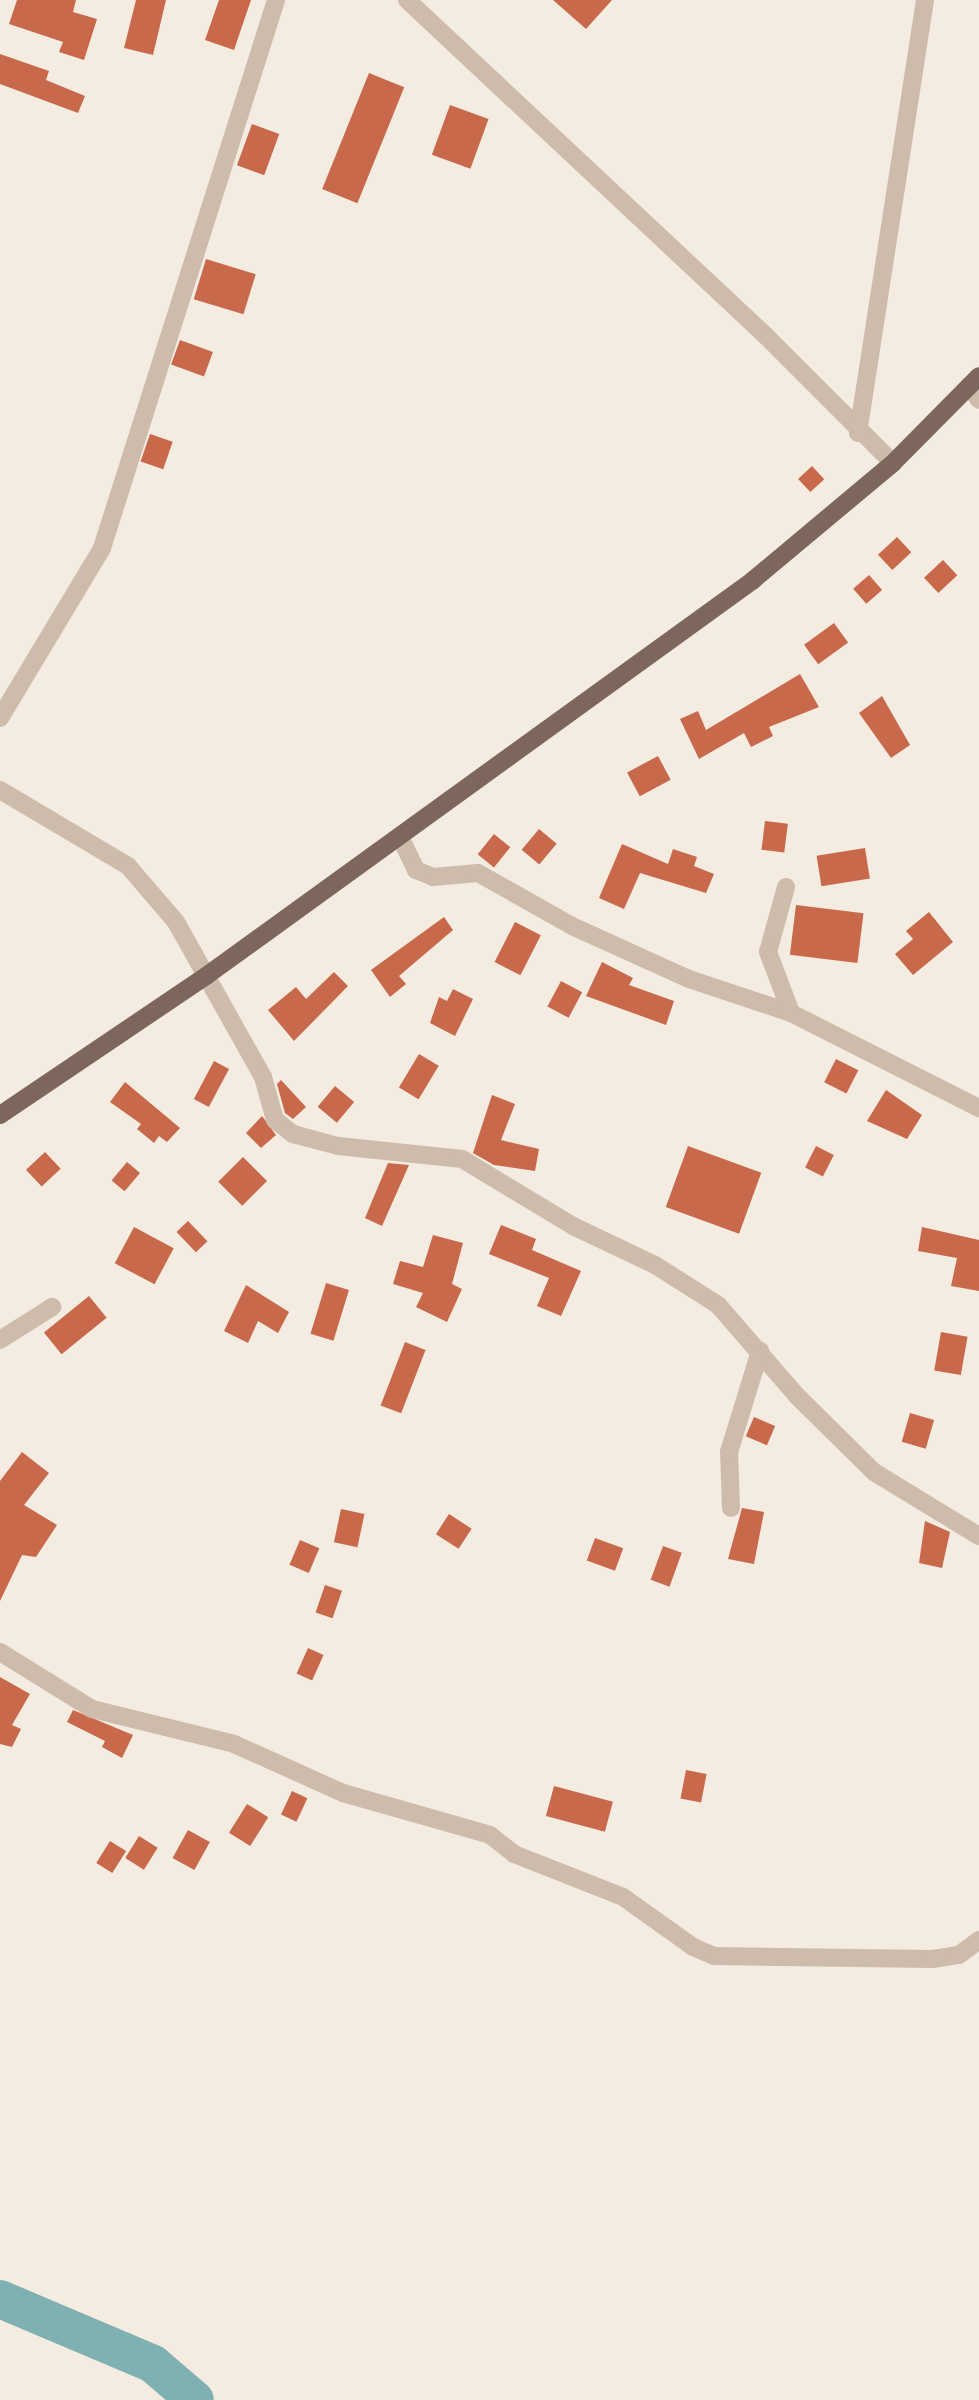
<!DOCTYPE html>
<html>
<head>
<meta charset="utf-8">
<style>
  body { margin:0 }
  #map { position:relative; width:979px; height:2400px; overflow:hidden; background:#f4ebe1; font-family:Helvetica,sans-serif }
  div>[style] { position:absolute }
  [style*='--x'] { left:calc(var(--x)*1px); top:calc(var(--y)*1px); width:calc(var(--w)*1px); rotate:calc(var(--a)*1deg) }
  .river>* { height:38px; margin:-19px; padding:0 19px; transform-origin:19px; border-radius:19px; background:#7fb0b2 }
  .building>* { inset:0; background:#c8694b; transform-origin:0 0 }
  .street>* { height:18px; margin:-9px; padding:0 9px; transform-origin:9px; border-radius:9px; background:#cdbbac }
  .primary>* { height:18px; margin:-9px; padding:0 9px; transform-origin:9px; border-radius:9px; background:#7d675c }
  span { translate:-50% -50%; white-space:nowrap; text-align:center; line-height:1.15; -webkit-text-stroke:6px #fbf5ee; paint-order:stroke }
</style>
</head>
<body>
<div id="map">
  <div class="river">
    <i style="--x:0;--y:2299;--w:166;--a:23"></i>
    <i style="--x:153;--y:2364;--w:55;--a:40.6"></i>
  </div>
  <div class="building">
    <i style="clip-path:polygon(17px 0,76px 0,73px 12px,97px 19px,84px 60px,59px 52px,63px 42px,9px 24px)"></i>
    <i style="clip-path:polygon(136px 0,166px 0,153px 55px,124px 48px)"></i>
    <i style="clip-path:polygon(219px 0,251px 0,234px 50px,205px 40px)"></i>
    <i style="clip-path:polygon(553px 0,612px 0,586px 29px)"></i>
    <i style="clip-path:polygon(0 54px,49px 71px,46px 80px,85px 96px,78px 113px,0 84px)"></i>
    <i style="left:369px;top:73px;width:38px;height:125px;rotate:22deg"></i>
    <i style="left:450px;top:105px;width:41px;height:53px;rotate:20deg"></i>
    <i style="left:252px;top:124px;width:29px;height:44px;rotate:20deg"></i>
    <i style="left:206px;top:259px;width:52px;height:42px;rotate:17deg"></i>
    <i style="left:180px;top:340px;width:35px;height:26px;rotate:20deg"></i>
    <i style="left:150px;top:434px;width:24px;height:29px;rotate:19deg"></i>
    <i style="left:812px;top:466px;width:18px;height:19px;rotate:47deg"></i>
    <i style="left:897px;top:537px;width:21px;height:26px;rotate:47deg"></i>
    <i style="left:943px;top:560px;width:21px;height:26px;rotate:47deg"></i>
    <i style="left:869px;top:575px;width:20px;height:21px;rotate:49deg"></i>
    <i style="left:834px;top:623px;width:24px;height:37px;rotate:54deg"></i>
    <i style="clip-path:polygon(800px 674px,819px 707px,769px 727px,773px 736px,751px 747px,744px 733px,699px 759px,680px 719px,698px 711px,706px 730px)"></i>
    <i style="clip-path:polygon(882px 696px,910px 745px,891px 758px,859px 713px)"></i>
    <i style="left:658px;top:756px;width:27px;height:35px;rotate:62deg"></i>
    <i style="left:765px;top:821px;width:23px;height:29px;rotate:7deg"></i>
    <i style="left:539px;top:829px;width:23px;height:27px;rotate:40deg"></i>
    <i style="left:494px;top:834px;width:21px;height:26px;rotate:39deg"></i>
    <i style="clip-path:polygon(622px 844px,668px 864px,673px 849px,697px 857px,694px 866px,714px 874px,706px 893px,640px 873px,624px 909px,599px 898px)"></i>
    <i style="left:865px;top:848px;width:31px;height:49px;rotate:81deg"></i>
    <i style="left:796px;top:905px;width:68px;height:50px;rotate:7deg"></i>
    <i style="clip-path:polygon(929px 912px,953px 942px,913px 975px,895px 954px,913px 939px,906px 931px)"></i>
    <i style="clip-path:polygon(444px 917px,453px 930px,399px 976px,406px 984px,390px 997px,371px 970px)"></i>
    <i style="left:515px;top:922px;width:29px;height:45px;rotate:27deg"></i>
    <i style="clip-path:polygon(602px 962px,633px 978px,629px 985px,674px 1001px,666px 1025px,586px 996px)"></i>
    <i style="clip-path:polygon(334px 972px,348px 986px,294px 1041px,268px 1010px,296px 987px,306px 999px)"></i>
    <i style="left:561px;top:981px;width:24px;height:29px;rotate:28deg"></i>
    <i style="clip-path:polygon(453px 989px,473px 999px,455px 1036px,430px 1023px,439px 997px,447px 1001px)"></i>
    <i style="left:419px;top:1054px;width:23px;height:39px;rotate:31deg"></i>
    <i style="left:836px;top:1059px;width:25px;height:26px;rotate:27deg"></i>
    <i style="left:214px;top:1061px;width:17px;height:43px;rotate:28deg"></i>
    <i style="clip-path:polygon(281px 1080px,306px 1107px,293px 1119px,285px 1113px,277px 1084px)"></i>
    <i style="clip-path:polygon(125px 1082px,180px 1128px,167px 1142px,159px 1136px,154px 1143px,137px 1129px,141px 1124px,110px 1102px)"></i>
    <i style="left:335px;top:1086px;width:25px;height:27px;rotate:40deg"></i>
    <i style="clip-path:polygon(886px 1090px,922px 1115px,907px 1139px,867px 1121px)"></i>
    <i style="clip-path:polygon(492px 1095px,515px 1104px,501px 1140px,539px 1149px,535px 1171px,494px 1165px,473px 1153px)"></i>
    <i style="clip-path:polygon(262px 1116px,276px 1135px,261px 1148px,246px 1133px)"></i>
    <i style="left:688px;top:1146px;width:78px;height:65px;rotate:20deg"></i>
    <i style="left:816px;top:1146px;width:20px;height:24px;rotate:27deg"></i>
    <i style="left:45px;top:1152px;width:23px;height:26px;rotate:47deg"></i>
    <i style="left:243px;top:1157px;width:34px;height:35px;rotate:45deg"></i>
    <i style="left:127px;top:1162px;width:17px;height:24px;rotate:40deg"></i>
    <i style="clip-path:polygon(388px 1163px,409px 1165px,382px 1226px,365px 1218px)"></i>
    <i style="left:188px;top:1221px;width:28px;height:16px;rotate:46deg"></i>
    <i style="clip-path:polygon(501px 1225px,536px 1239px,532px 1250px,581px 1271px,561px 1316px,537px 1306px,549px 1278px,489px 1254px)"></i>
    <i style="left:134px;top:1227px;width:45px;height:41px;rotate:28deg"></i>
    <i style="clip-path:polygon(922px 1227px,979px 1240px,979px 1291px,951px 1286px,957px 1258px,918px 1251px)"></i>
    <i style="clip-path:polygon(433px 1235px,463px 1243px,452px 1284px,462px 1289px,447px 1322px,416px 1307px,423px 1293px,393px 1284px,400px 1261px,423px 1267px)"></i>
    <i style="left:326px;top:1283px;width:24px;height:53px;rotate:17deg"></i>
    <i style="clip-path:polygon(246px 1285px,289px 1312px,278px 1333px,258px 1321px,248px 1343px,224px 1331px)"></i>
    <i style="left:89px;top:1296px;width:28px;height:58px;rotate:51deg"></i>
    <i style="left:941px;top:1332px;width:27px;height:39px;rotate:10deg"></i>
    <i style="left:405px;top:1342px;width:22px;height:68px;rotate:21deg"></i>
    <i style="left:910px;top:1413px;width:25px;height:30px;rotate:16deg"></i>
    <i style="left:754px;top:1417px;width:23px;height:21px;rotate:23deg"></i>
    <i style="clip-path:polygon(22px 1452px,49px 1473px,24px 1505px,57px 1525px,36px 1557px,22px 1555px,0 1601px,0 1481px)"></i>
    <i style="clip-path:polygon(742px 1508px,764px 1512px,754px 1564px,728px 1559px)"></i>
    <i style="left:341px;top:1509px;width:24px;height:34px;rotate:12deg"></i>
    <i style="left:449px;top:1514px;width:27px;height:24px;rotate:33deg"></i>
    <i style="clip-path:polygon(925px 1521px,950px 1532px,942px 1568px,919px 1563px)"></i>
    <i style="left:595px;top:1538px;width:30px;height:24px;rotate:20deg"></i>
    <i style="left:300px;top:1540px;width:21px;height:27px;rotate:23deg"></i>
    <i style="left:663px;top:1546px;width:20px;height:36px;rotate:20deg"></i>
    <i style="left:325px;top:1585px;width:18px;height:29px;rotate:19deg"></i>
    <i style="left:308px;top:1648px;width:17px;height:28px;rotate:24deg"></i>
    <i style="clip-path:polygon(0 1677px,30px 1694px,12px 1725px,21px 1729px,12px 1747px,0 1744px)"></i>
    <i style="clip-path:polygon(73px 1710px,133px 1735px,122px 1758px,102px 1747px,105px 1741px,67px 1722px)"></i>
    <i style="left:686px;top:1770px;width:21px;height:29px;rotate:11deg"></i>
    <i style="left:554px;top:1786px;width:61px;height:31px;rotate:15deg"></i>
    <i style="left:292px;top:1791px;width:17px;height:26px;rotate:25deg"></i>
    <i style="left:247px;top:1804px;width:25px;height:34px;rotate:32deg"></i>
    <i style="left:188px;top:1830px;width:25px;height:32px;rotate:29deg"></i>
    <i style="left:139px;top:1836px;width:22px;height:26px;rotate:32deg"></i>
    <i style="left:110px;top:1841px;width:19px;height:26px;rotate:32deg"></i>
  </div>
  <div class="street">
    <i style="--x:407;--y:0;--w:493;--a:43.1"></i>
    <i style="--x:767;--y:337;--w:178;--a:45"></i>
    <i style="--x:969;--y:386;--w:17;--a:54"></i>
    <i style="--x:858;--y:433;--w:438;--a:-81.2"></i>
    <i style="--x:0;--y:718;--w:198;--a:-59"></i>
    <i style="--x:102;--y:548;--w:575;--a:-72.38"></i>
    <i style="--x:0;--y:790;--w:149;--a:30.7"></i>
    <i style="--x:128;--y:866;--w:74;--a:49.4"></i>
    <i style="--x:176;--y:922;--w:178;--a:60.7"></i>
    <i style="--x:263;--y:1077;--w:45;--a:74.4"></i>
    <i style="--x:275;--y:1120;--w:23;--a:38"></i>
    <i style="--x:293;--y:1134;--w:47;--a:14.9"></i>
    <i style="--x:338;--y:1146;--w:125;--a:6"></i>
    <i style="--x:462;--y:1159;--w:130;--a:31.1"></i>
    <i style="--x:573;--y:1226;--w:91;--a:25.4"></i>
    <i style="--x:655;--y:1265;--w:75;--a:32.4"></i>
    <i style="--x:718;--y:1305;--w:121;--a:49"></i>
    <i style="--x:797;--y:1396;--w:108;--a:44.6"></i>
    <i style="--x:874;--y:1472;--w:123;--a:31.4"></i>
    <i style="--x:400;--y:837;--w:37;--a:64"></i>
    <i style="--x:416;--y:870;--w:18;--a:22"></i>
    <i style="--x:433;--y:877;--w:45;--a:-5.1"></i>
    <i style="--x:478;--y:873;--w:108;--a:29.4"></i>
    <i style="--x:572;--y:926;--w:128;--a:24.4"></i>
    <i style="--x:689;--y:979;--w:108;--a:18.4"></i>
    <i style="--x:791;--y:1013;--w:211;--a:26.8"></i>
    <i style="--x:786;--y:887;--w:67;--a:105.5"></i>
    <i style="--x:768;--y:952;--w:65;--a:69.3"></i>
    <i style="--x:0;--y:1340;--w:62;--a:-32.4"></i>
    <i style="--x:731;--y:1508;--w:56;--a:-92"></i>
    <i style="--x:729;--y:1452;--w:106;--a:-72.9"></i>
    <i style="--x:0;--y:1652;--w:108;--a:31.8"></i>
    <i style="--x:92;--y:1709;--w:146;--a:13.8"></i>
    <i style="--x:234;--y:1744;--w:120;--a:24.2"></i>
    <i style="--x:343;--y:1793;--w:153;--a:15.9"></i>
    <i style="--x:490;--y:1835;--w:31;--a:38"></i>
    <i style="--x:514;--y:1854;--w:117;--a:21.5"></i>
    <i style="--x:623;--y:1897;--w:86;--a:35.5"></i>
    <i style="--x:693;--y:1947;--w:23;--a:23"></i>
    <i style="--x:714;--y:1956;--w:219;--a:0.8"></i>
    <i style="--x:933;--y:1959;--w:26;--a:-9"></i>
    <i style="--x:959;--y:1955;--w:25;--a:-37"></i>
  </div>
  <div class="primary">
    <i style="--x:0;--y:1115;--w:249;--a:-34"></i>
    <i style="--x:206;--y:976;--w:674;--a:-35.88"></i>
    <i style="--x:752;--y:581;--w:184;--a:-39.9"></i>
    <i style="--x:893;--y:463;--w:122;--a:-45.3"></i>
  </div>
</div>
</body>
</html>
